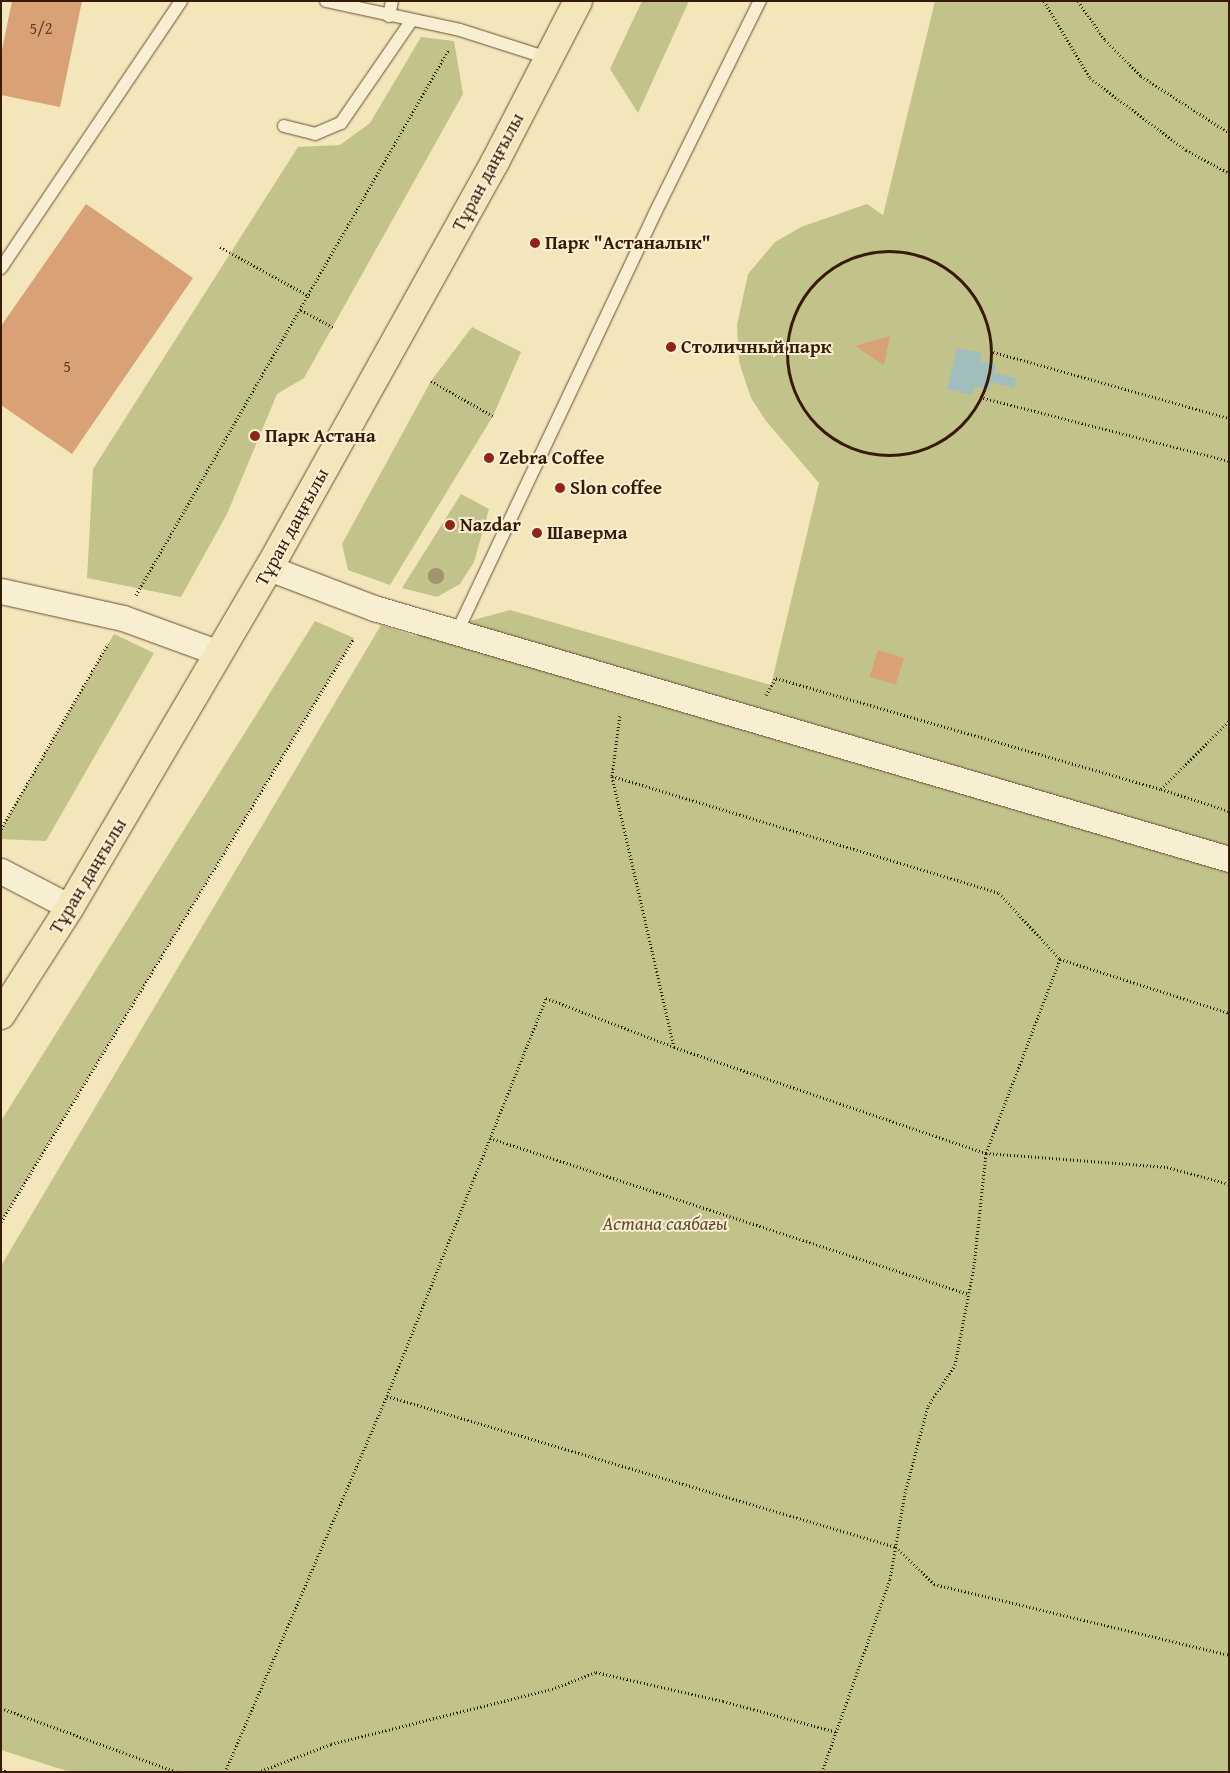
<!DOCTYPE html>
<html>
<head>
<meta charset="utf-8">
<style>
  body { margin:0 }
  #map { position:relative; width:1230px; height:1773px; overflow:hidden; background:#f4e6bb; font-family:"Gentium Book Plus",serif }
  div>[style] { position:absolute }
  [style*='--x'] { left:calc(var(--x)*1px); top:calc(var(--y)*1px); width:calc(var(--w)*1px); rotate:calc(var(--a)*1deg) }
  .green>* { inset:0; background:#c2c38b }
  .water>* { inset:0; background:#a1bdbc }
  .building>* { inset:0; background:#d8a176; transform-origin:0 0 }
  .path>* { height:3px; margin-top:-1.5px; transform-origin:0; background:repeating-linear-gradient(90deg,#381b07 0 1px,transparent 0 3.5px) }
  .path>.ring { margin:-1.5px; padding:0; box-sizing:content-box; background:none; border:3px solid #381b07; border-radius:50% }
  .roads { filter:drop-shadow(0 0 1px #674e34) drop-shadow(0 0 1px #674e34) }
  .service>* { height:12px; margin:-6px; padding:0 6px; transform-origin:6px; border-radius:6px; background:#f8efd3 }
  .minor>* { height:25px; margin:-12.5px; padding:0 12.5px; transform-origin:12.5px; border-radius:12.5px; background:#f8efd3 }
  .primary>* { height:28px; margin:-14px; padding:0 14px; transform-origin:14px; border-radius:14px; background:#f4e6bb }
  .trees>* { width:16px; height:16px; margin:-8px; border-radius:50%; background:#a3926e }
  .dots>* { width:14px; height:14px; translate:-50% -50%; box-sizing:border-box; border:2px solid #f8efd3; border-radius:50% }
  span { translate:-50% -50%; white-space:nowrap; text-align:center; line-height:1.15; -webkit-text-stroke:4px #f8efd3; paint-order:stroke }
  .number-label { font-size:16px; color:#603c23 }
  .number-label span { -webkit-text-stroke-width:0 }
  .street-label { font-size:19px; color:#381b07 }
  .poi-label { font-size:19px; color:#381b07; font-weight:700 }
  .left { translate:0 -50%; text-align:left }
  .park-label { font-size:19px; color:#614d2f; font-style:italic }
  .frame { position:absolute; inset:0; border:2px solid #381b07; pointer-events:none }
</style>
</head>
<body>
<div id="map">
  <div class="green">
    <i style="clip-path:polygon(642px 1px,689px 1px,638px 113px,610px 69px)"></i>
    <i style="clip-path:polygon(935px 1px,1229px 1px,1229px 1772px,70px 1772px,1px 1750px,1px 1266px,381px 625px,415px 636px,510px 610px,771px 685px,819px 483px,766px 421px,751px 398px,739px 362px,737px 325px,748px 274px,775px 242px,801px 227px,867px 204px,883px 215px)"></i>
    <i style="clip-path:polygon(421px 37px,454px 41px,463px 94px,304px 378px,277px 394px,227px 514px,181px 597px,87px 578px,93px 469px,298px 147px,340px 145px,370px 123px)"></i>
    <i style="clip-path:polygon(472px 327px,521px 352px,493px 416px,390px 585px,348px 570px,342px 544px,431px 381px)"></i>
    <i style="clip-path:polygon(461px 494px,489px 509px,474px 562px,460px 584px,437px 597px,402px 588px)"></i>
    <i style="clip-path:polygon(315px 621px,354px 638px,1px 1222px,1px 1121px)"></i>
    <i style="clip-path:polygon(114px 634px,154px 653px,46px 841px,1px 839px,1px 829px)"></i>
  </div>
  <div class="water">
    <i style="clip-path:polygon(957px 348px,982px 353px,980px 361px,996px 365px,994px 373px,1016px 378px,1014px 388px,991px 382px,989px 389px,974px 386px,972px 395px,947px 389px)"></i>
  </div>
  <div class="building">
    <i style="clip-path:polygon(12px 1px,82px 1px,60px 107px,1px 95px,1px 55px)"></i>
    <i style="clip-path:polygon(86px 204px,193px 278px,72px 454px,1px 405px,1px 326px)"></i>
    <i style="clip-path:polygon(890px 336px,884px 365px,855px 346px)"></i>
    <i style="left:878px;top:650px;width:27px;height:28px;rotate:17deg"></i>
  </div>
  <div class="path">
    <i style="--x:1044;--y:1;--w:90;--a:59.1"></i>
    <i style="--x:1090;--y:78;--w:120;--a:36.9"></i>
    <i style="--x:1186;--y:150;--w:49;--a:28.1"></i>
    <i style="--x:1078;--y:1;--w:47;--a:55.3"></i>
    <i style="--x:1105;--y:40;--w:51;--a:45"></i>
    <i style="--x:1141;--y:76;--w:105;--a:32.9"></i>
    <i style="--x:220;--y:247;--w:102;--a:28.8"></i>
    <i class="ring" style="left:787px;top:251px;width:201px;height:201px"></i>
    <i style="--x:301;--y:310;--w:38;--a:28"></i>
    <i style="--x:990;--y:351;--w:248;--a:15.7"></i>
    <i style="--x:431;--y:381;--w:71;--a:29.4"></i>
    <i style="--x:980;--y:397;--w:257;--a:14.4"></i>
    <i style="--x:136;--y:595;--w:629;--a:-60.18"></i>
    <i style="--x:766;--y:695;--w:20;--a:-60"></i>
    <i style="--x:776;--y:678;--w:401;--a:16.1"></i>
    <i style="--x:1161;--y:789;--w:96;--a:-45"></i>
    <i style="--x:612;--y:776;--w:63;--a:-82.6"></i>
    <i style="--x:1161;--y:789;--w:71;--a:17.9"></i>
    <i style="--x:1;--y:829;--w:214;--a:-60"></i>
    <i style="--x:674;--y:1047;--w:330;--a:18.8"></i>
    <i style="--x:986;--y:1153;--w:182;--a:4.4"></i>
    <i style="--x:1167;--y:1167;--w:64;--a:15.3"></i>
    <i style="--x:490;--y:1138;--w:503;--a:18.07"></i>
    <i style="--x:1;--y:1222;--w:682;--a:-58.85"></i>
    <i style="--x:387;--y:1396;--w:531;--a:16.52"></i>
    <i style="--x:896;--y:1547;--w:53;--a:44.2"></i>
    <i style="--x:934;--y:1584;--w:303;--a:13.5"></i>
    <i style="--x:1;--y:1708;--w:187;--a:20"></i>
    <i style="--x:1;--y:1769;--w:7;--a:27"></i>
    <i style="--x:225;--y:1772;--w:409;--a:-66.7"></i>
    <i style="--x:387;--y:1396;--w:429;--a:-68.2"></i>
    <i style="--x:546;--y:998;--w:137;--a:20.9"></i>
    <i style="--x:674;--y:1047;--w:278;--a:-102.9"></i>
    <i style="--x:612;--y:776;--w:404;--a:16.8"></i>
    <i style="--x:999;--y:893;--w:90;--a:47.3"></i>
    <i style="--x:258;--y:1772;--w:78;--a:-21"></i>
    <i style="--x:331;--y:1744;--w:228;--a:-14"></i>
    <i style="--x:552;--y:1689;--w:47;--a:-21.1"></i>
    <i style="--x:596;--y:1672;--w:130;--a:12.9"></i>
    <i style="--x:723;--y:1701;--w:118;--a:15.2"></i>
    <i style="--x:822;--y:1772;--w:205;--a:-70.6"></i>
    <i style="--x:890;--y:1579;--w:87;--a:-80.1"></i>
    <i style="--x:905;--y:1493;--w:90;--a:-75.2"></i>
    <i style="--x:928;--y:1406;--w:49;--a:-56.6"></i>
    <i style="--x:955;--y:1365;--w:101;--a:-79.1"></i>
    <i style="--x:974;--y:1266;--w:114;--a:-83.9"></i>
    <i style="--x:986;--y:1153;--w:208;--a:-69.1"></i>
    <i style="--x:1060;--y:959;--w:177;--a:17.7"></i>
  </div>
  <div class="roads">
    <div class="service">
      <i style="--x:326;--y:1;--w:137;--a:12.2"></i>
      <i style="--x:460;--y:30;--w:92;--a:17.7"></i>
      <i style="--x:389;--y:16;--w:15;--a:-79"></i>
      <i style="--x:284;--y:126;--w:32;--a:14"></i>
      <i style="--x:315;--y:134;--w:28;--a:-23"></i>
      <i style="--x:341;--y:123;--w:124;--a:-55.5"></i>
      <i style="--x:1;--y:268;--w:322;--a:-56"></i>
      <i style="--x:457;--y:632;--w:463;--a:-64.7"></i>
      <i style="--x:655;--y:213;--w:237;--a:-63.7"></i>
    </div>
    <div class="minor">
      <i style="--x:269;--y:568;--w:112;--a:20.9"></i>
      <i style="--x:374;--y:608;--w:891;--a:16.36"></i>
      <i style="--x:1;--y:591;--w:125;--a:12.5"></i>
      <i style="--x:123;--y:618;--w:102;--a:20"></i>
      <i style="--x:1;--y:871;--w:78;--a:27.6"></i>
    </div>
    <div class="primary">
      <i style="--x:1;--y:1015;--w:128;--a:-57.4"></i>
      <i style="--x:70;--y:907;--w:393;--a:-59.6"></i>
      <i style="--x:269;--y:568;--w:465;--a:-60.9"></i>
      <i style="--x:495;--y:162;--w:181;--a:-62.7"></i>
    </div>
  </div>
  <div class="trees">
    <i style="left:436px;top:576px"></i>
  </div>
  <div class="dots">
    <i style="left:535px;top:243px;background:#8f2418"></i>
    <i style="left:671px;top:347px;background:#8f2418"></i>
    <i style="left:255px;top:436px;background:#8f2418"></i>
    <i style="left:489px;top:458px;background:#8f2418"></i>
    <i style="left:560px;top:488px;background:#8f2418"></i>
    <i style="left:450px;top:525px;background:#8f2418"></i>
    <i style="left:537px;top:533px;background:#8f2418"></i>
  </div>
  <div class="number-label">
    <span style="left:41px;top:28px">5/2</span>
    <span style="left:67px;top:366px">5</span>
  </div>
  <div class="street-label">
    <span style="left:488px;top:172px;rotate:-62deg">Тұран даңғылы</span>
    <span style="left:292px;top:527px;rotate:-61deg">Тұран даңғылы</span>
    <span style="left:88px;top:876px;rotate:-59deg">Тұран даңғылы</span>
  </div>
  <div class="poi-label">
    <span class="left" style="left:545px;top:243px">Парк "Астаналык"</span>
    <span class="left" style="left:681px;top:347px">Столичный парк</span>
    <span class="left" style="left:265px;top:436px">Парк Астана</span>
    <span class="left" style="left:499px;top:458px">Zebra Coffee</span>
    <span class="left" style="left:570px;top:488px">Slon coffee</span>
    <span class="left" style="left:460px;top:525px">Nazdar</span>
    <span class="left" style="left:547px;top:533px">Шаверма</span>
  </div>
  <div class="park-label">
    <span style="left:665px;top:1224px">Астана саябағы</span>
  </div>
  <div class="frame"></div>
</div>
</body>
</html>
